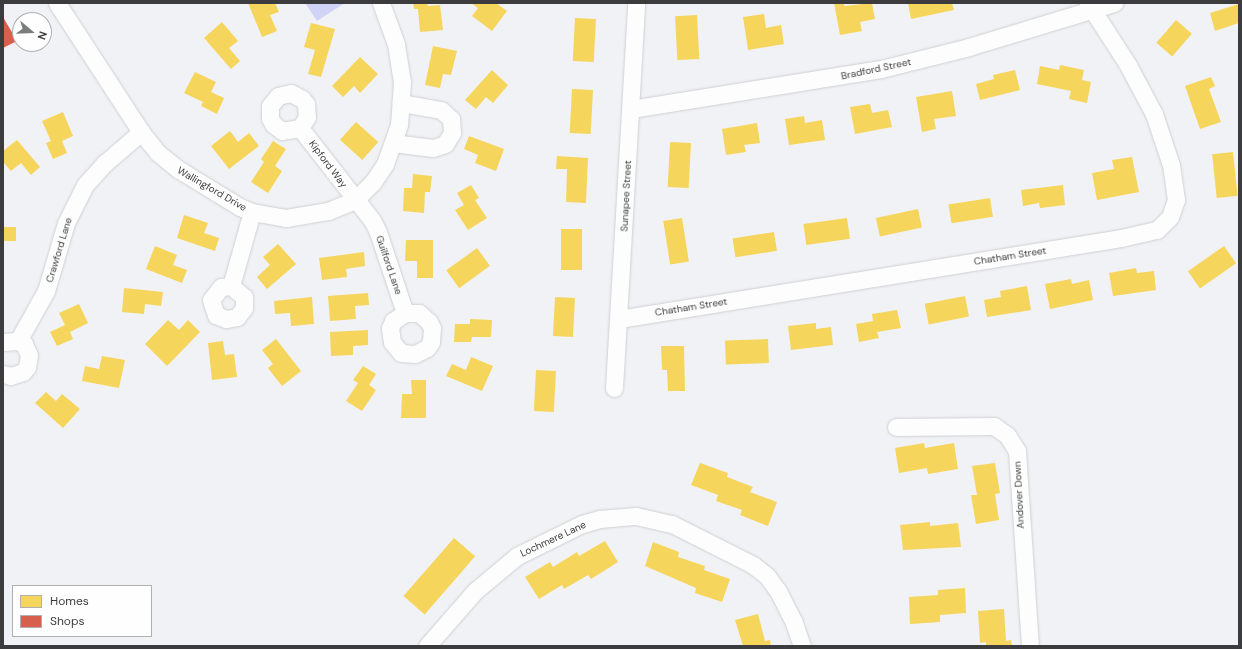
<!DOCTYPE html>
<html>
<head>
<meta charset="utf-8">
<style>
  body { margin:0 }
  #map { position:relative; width:1242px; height:649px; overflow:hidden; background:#f1f2f6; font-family:"DM Sans",sans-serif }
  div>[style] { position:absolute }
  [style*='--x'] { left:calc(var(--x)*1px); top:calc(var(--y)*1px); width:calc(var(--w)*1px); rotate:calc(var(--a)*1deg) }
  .green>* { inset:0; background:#d2d4f7 }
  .homes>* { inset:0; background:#f6d55c; transform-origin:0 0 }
  .shops>* { inset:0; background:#d6604d }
  .roads { filter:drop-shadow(0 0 1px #cfcfd3) drop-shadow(0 0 1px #cfcfd3) }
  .minor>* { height:17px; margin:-8.5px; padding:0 8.5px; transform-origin:8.5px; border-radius:8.5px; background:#fdfdfe }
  span { translate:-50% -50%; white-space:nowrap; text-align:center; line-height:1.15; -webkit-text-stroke:4px #fefefe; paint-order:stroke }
  .street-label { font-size:10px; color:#3c3c3e }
  .frame { position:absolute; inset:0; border:4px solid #3c3c3e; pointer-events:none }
  .legend { position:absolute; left:12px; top:585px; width:140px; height:52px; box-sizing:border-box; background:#fefefe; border:1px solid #b0b0b1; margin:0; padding:5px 7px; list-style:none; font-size:12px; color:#3c3c3e }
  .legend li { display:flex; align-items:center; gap:8px; height:20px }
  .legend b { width:20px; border:1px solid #b0b0b1 }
  .north { position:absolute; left:12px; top:12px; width:40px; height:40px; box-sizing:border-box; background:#fefefe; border:1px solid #b0b0b1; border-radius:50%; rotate:109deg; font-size:11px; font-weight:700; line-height:16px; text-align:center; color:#3c3c3e }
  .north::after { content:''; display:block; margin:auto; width:14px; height:18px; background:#7b7c7e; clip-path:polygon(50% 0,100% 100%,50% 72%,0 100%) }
</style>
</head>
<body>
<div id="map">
  <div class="green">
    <i style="clip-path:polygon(305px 3px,345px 3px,317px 21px)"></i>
  </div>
  <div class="homes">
    <i style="clip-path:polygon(248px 3px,275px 3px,279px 12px,270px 15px,277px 31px,262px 37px)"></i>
    <i style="clip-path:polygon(413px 3px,427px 3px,428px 6px,440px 5px,443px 30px,420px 32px,418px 9px,414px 9px)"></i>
    <i style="clip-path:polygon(471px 3px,496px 3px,507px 11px,492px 31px,472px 16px,478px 8px)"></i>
    <i style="clip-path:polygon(834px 3px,844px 3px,844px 6px,872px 3px,875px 19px,860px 22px,862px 31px,840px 35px)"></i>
    <i style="clip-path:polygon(908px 3px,952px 3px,954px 10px,911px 19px)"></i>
    <i style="clip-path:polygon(1239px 4px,1239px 23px,1215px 31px,1210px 13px)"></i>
    <i style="clip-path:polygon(764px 14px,766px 28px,781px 25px,784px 44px,748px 50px,743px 17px)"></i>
    <i style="left:697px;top:15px;width:44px;height:22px;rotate:87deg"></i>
    <i style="left:575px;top:18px;width:21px;height:43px;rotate:3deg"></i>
    <i style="left:1176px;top:20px;width:21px;height:30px;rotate:41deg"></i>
    <i style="clip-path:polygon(222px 22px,238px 41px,229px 48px,240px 61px,231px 69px,204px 38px)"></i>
    <i style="clip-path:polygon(311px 23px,335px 29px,321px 77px,308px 74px,315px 50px,304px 47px)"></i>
    <i style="clip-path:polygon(433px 46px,457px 51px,451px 75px,443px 74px,440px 88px,425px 85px)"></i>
    <i style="clip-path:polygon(360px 57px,378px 74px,360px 93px,354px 86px,343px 97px,332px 86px)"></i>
    <i style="clip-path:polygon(1060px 65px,1084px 70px,1082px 80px,1091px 82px,1087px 103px,1069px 99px,1071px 91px,1037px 84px,1040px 66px,1059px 70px)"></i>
    <i style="clip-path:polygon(492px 70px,508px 85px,493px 103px,486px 97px,476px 109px,465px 100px)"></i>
    <i style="clip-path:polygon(1015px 70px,1020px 90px,980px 100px,976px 84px,994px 79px,993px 75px)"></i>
    <i style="clip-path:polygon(195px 72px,216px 82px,211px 92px,224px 98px,217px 114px,201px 106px,203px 102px,184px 93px)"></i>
    <i style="clip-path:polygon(1211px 77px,1215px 86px,1209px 89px,1221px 122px,1200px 129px,1185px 86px)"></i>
    <i style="left:572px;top:89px;width:21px;height:44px;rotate:3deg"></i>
    <i style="clip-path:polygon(952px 91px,956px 116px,934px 119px,936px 129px,922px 132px,916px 97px)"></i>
    <i style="clip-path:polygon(870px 104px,872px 113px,888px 110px,892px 127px,855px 134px,850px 107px)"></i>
    <i style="clip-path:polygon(63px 112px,73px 136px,62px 141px,67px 153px,53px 159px,46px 143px,51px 141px,42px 121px)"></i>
    <i style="clip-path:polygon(804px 116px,805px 123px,822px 120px,825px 140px,789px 145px,785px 119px)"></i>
    <i style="left:356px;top:122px;width:30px;height:24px;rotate:42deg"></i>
    <i style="clip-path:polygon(757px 123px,760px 143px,744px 145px,746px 152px,726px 155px,722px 129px)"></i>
    <i style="clip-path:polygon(230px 131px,238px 142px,249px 133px,259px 146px,229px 169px,211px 146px)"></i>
    <i style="clip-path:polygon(469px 136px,504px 149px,496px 171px,475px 163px,478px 155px,464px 149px)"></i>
    <i style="clip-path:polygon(17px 140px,40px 167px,31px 175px,21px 163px,11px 171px,3px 162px,3px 151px)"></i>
    <i style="clip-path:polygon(273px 141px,286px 149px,275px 166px,282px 171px,268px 193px,251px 182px,264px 162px,261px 159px)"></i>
    <i style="left:670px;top:142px;width:21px;height:45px;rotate:3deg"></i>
    <i style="left:1233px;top:152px;width:44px;height:21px;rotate:84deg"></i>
    <i style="clip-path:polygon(557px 156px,588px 158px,586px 203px,566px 202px,567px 169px,556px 169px)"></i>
    <i style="clip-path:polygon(1132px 157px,1139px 192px,1097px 200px,1092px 173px,1114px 169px,1112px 160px)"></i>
    <i style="clip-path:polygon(413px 174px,432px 176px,430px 192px,425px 192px,424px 213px,403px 211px,404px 188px,412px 188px)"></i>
    <i style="clip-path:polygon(471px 185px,479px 198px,475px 200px,487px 218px,468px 230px,455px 210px,464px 205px,457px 193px)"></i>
    <i style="clip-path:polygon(1063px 185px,1065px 205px,1040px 208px,1039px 203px,1023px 206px,1021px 190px)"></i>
    <i style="left:990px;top:198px;width:19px;height:42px;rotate:81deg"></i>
    <i style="left:918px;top:209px;width:19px;height:43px;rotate:78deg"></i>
    <i style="clip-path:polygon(184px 215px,208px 223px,204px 233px,219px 238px,215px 251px,177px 238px)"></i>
    <i style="left:682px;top:218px;width:44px;height:19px;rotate:81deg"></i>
    <i style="left:847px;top:218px;width:21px;height:44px;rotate:82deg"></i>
    <i style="left:3px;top:227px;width:13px;height:14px"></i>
    <i style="left:561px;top:229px;width:21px;height:41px"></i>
    <i style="left:774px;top:232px;width:19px;height:42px;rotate:81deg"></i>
    <i style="clip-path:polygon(406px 240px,433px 240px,433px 278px,417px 278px,417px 261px,405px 261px)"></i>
    <i style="clip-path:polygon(278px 244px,296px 264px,267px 289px,257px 277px,270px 265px,263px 257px)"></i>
    <i style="clip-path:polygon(155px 246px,177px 255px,173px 265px,187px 270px,182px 283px,146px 269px)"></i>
    <i style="left:1224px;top:246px;width:21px;height:44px;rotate:55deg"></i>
    <i style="left:477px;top:248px;width:22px;height:38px;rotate:54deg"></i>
    <i style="clip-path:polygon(364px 252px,365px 266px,346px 269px,347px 277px,322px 280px,319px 258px)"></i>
    <i style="clip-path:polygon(1136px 268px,1137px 273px,1154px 271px,1156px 290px,1113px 296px,1109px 273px)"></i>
    <i style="clip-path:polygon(1071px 279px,1072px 284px,1089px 280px,1093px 300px,1050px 309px,1045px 284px)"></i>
    <i style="clip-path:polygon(1027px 286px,1031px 310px,987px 317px,984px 300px,1001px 297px,1000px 291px)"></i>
    <i style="clip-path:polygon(124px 288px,163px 292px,161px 306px,145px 304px,144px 314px,122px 312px)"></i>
    <i style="clip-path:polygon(368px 293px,369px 305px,355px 306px,356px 319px,330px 321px,328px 296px)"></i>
    <i style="left:965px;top:296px;width:21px;height:41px;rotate:79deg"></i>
    <i style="clip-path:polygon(312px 297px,314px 324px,291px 326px,290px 313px,275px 314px,274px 301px)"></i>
    <i style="left:555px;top:297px;width:20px;height:39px;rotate:3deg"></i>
    <i style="clip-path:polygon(79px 304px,88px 323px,70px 332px,73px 339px,57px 346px,50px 332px,65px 325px,59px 313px)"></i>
    <i style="clip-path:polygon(897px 310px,901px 328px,877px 332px,879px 338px,859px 342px,856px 324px,873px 321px,872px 314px)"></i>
    <i style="clip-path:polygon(470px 319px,492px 320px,491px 337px,472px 337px,471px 342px,454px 342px,455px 324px,470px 324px)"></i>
    <i style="clip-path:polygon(168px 320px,179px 330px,188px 320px,200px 332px,167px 366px,145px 344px)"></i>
    <i style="clip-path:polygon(816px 323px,816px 329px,831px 327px,833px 345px,791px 350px,788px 326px)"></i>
    <i style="clip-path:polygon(368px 330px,368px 345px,353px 346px,353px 355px,331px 356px,330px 332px)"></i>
    <i style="clip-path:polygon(276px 339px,301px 371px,282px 386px,268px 368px,273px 364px,262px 350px)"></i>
    <i style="left:768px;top:339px;width:24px;height:43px;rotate:88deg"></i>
    <i style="clip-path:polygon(223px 341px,225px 355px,234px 354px,237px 377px,212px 380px,208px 343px)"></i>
    <i style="clip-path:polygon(661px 346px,684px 346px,685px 391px,668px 391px,667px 370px,662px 370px)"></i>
    <i style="clip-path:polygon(102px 356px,125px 360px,119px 388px,82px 381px,85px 366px,99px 369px)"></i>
    <i style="clip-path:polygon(471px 357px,493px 366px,482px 391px,446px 376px,452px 364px,466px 370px)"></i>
    <i style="clip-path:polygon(363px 366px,376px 374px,369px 385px,376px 390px,362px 411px,346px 401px,358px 383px,353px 380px)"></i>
    <i style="left:536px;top:370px;width:20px;height:41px;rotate:3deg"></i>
    <i style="clip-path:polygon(411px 380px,426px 380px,426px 418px,401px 418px,402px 394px,412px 394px)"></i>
    <i style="clip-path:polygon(46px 392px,56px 401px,62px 394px,80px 409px,63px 428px,35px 403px)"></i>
    <i style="clip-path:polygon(924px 443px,925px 448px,954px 443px,958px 469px,928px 474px,927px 468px,899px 473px,895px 448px)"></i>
    <i style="clip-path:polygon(700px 463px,728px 473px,727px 477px,753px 487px,750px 492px,777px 502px,768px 526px,740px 515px,742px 510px,716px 501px,718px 495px,691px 485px)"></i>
    <i style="clip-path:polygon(995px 463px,1000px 493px,995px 494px,999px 520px,976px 524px,971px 495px,977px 495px,972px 466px)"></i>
    <i style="clip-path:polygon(930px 522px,930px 526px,958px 523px,961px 547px,903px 550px,900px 525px)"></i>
    <i style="left:454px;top:538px;width:28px;height:77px;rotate:41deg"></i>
    <i style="clip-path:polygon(605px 541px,618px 562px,591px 579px,588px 575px,564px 589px,562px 585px,539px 599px,525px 577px,550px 562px,553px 567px,577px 552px,579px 556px)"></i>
    <i style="clip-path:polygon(653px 542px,679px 552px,678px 557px,705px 566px,704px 570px,730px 579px,722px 602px,695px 593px,696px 588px,645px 566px)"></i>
    <i style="clip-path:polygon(965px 588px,966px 613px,940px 615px,940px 622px,910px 624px,909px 597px,938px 595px,938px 590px)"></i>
    <i style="clip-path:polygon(1004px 609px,1006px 641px,1011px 640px,1012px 646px,986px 646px,986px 642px,980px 643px,978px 611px)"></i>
    <i style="clip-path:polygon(758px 614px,765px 641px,770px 640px,771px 646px,743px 646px,735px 620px)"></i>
  </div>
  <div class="shops">
    <i style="clip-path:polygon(3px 17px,17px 41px,3px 48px)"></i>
  </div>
  <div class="roads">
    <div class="minor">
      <i style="--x:57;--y:3;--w:154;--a:56.9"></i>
      <i style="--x:141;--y:132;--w:27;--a:51"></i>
      <i style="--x:158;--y:153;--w:26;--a:39"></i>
      <i style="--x:178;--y:169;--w:73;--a:31.5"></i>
      <i style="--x:240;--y:207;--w:13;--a:23"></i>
      <i style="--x:252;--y:212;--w:35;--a:10"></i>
      <i style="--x:286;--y:218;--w:43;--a:-9.5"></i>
      <i style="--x:328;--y:211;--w:29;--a:-22"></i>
      <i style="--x:355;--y:200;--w:25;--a:-45"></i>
      <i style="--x:373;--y:182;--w:22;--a:-56"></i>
      <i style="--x:385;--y:164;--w:41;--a:-70.3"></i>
      <i style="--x:399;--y:125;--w:43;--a:-86"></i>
      <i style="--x:402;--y:82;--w:38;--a:-99"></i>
      <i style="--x:396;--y:44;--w:44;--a:-110.1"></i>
      <i style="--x:631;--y:109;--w:253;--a:-9.1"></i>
      <i style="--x:881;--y:69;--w:91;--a:-14"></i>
      <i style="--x:969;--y:47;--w:152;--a:-16.9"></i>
      <i style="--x:300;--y:128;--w:18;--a:171"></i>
      <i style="--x:282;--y:131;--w:11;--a:-142"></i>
      <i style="--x:273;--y:124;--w:7;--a:-117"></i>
      <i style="--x:270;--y:118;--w:12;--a:-90"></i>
      <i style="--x:270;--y:106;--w:13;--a:-51"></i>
      <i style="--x:278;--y:96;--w:13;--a:-13"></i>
      <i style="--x:291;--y:93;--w:13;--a:29"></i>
      <i style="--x:302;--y:99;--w:6;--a:51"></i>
      <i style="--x:306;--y:104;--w:13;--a:86"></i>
      <i style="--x:307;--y:117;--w:13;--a:122"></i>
      <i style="--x:300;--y:128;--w:117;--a:52"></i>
      <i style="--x:372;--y:220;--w:13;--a:63"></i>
      <i style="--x:378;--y:232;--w:85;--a:71.6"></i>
      <i style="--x:405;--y:313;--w:14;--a:146"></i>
      <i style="--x:393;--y:321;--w:8;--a:113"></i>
      <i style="--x:390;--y:328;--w:14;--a:82"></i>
      <i style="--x:392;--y:342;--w:14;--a:51"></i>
      <i style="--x:401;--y:353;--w:14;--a:4"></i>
      <i style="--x:415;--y:354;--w:13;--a:-27"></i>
      <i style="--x:427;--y:348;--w:7;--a:-56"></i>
      <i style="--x:431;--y:342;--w:14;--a:-86"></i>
      <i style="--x:432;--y:328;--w:7;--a:-117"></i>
      <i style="--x:429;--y:322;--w:13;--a:-138"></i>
      <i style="--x:419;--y:313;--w:14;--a:180"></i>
      <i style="--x:393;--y:143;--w:40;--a:7.1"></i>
      <i style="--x:433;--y:148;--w:13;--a:-18"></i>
      <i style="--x:445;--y:144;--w:13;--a:-58"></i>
      <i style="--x:452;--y:133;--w:14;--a:-94"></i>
      <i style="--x:451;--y:119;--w:13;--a:-138"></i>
      <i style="--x:441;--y:110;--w:41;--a:-170.1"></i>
      <i style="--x:231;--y:286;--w:10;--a:174"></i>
      <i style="--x:221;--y:287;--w:16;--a:128"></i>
      <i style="--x:211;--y:300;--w:16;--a:72"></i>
      <i style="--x:216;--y:315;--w:11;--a:22"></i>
      <i style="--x:226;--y:319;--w:11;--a:-10"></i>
      <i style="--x:237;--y:317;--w:11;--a:-52"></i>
      <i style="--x:244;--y:308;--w:11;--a:-90"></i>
      <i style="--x:244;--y:297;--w:17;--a:-140"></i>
      <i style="--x:231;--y:286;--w:77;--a:-74.2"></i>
      <i style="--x:619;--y:319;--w:508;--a:-9.17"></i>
      <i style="--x:1121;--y:238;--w:37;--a:-13"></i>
      <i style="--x:1157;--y:230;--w:18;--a:-45"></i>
      <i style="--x:1170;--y:217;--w:18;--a:-71"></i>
      <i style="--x:1176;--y:200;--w:35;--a:-98"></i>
      <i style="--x:1171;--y:165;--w:54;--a:-108.4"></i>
      <i style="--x:1154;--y:114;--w:55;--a:-118"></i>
      <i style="--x:1128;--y:65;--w:74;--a:-122.8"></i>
      <i style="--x:18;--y:341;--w:57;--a:-60.8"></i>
      <i style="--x:46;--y:291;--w:71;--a:-73.6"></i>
      <i style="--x:66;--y:223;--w:42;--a:-63.4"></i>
      <i style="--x:85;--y:185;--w:30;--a:-48"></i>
      <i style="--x:105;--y:163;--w:48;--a:-40.7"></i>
      <i style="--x:3;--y:342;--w:15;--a:-4"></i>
      <i style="--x:18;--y:341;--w:7;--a:27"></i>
      <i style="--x:24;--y:344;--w:12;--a:66"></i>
      <i style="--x:29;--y:355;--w:12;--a:99"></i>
      <i style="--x:27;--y:367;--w:6;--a:129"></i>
      <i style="--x:23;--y:372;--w:13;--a:162"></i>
      <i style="--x:11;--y:376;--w:8;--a:-166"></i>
      <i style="--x:614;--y:388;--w:386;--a:-86.7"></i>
      <i style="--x:896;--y:427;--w:98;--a:-0.6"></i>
      <i style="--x:994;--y:426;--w:16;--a:35"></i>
      <i style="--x:1007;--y:435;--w:19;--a:58"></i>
      <i style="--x:1017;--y:451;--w:195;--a:86.2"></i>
      <i style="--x:427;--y:646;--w:73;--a:-48.9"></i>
      <i style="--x:475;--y:591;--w:55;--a:-39.8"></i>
      <i style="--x:517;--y:556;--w:72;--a:-26.2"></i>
      <i style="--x:582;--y:524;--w:19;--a:-16"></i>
      <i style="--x:600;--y:519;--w:36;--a:-5"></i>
      <i style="--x:636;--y:516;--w:37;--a:13"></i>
      <i style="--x:672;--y:524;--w:91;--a:26.8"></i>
      <i style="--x:753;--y:565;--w:18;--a:38"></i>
      <i style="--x:767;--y:576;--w:19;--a:54"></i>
      <i style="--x:778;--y:591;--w:36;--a:63"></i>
      <i style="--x:794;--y:623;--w:24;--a:71"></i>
    </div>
  </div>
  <div class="street-label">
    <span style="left:876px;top:69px;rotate:-12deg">Bradford Street</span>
    <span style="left:328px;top:164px;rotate:53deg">Kipford Way</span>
    <span style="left:212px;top:189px;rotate:30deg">Wallingford Drive</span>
    <span style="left:626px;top:196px;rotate:-87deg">Sunapee Street</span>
    <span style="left:59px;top:250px;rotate:-73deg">Crawford Lane</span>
    <span style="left:1010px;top:256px;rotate:-9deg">Chatham Street</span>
    <span style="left:389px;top:265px;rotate:71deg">Guilford Lane</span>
    <span style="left:691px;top:307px;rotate:-9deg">Chatham Street</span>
    <span style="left:1019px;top:495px;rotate:-93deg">Andover Down</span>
    <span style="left:553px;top:539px;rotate:-25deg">Lochmere Lane</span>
  </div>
  <div class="frame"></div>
  <ul class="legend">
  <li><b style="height:11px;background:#f6d55c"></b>Homes</li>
  <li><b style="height:11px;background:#d6604d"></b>Shops</li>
  </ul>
  <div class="north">N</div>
</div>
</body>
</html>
